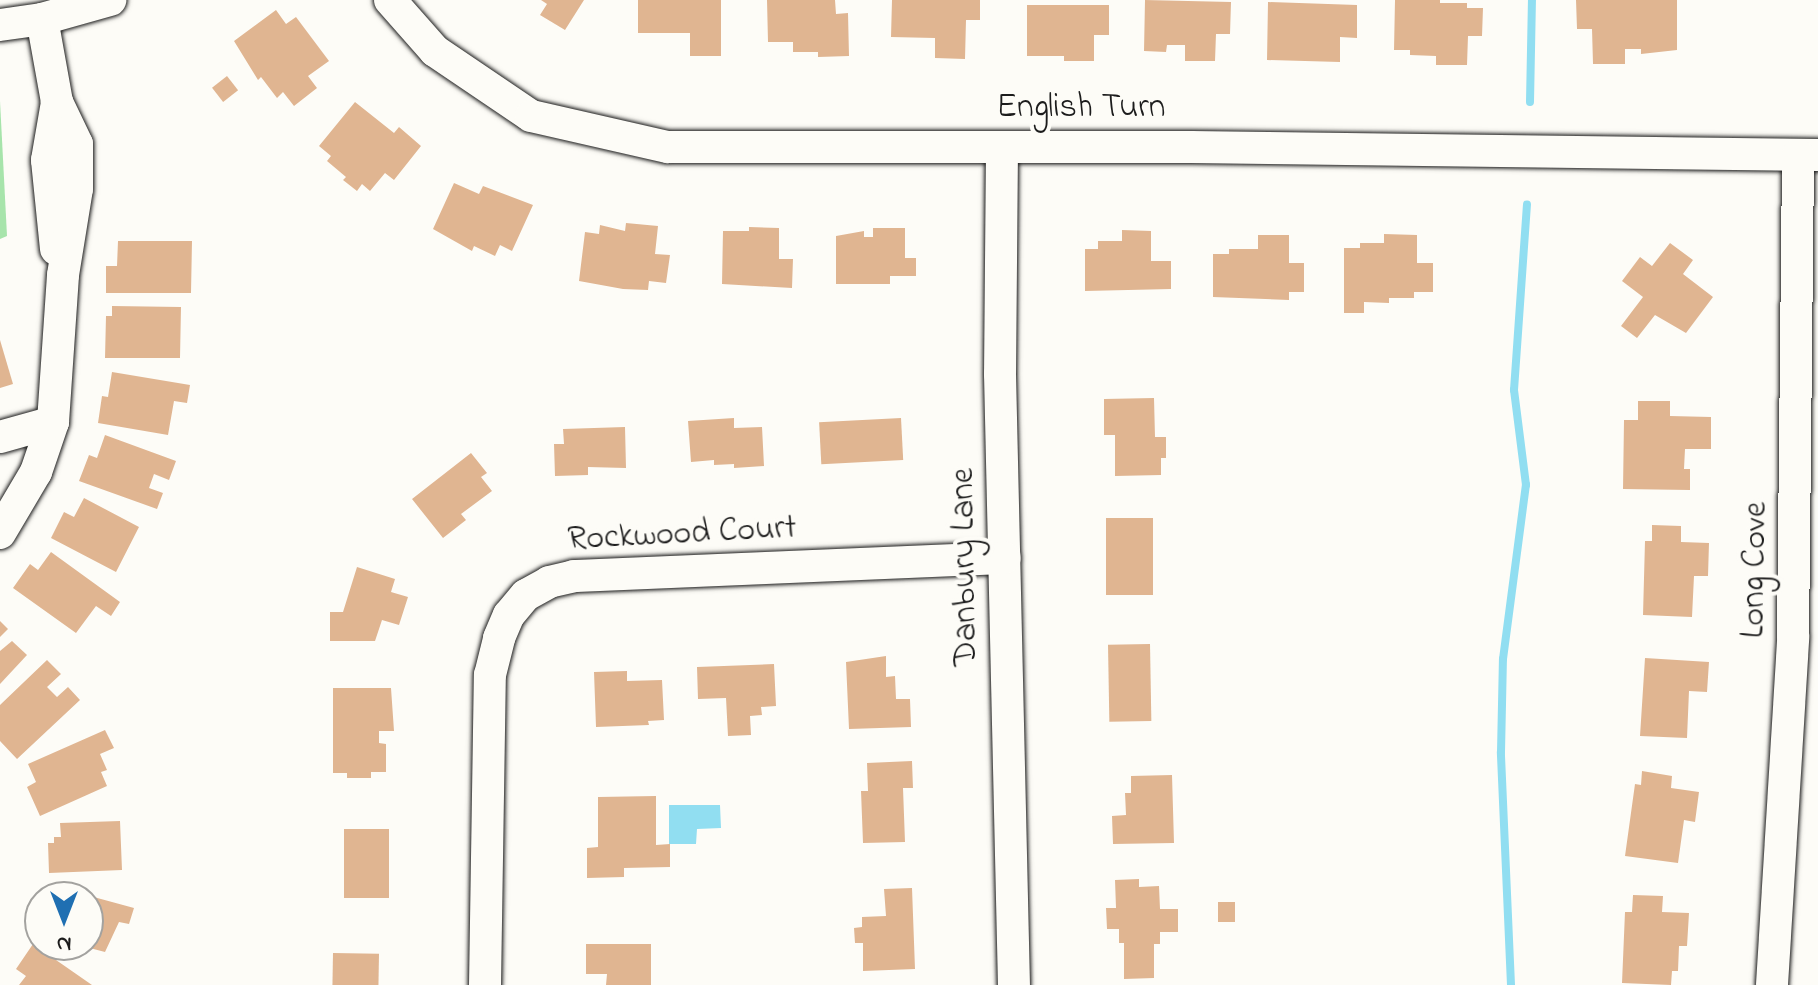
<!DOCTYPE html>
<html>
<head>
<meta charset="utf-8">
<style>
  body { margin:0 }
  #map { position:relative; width:1818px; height:985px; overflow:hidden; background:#fdfcf7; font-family:"Indie Flower",sans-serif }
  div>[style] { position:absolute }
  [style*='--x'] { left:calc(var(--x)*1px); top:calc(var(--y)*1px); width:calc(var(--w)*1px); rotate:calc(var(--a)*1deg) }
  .green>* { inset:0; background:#a7e4ab }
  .water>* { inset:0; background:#91def1 }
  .stream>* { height:8px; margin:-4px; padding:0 4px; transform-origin:4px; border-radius:4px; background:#91def1 }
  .building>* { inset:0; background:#e0b591; transform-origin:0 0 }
  .roads { filter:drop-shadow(0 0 2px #1c1c1c) drop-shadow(0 0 2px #1c1c1c) }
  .minor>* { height:32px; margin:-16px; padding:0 16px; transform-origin:16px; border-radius:16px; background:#fdfcf7 }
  span { translate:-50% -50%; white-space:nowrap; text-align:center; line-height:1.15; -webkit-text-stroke:8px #fdfcf7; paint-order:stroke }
  .street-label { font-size:34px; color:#1c1c1c }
  .north { position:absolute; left:24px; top:881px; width:80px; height:80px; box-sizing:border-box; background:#fdfcf7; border:2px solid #a3a29f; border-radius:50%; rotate:180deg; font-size:22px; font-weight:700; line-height:32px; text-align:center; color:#1c1c1c }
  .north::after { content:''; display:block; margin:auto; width:28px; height:36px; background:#1f6fb2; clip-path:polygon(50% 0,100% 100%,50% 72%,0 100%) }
</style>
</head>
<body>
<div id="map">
  <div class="green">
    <i style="clip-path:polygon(0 101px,7px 236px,0 239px)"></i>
  </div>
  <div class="water">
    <i style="clip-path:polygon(669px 805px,720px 805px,721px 828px,697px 829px,696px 844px,669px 844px)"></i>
  </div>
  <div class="stream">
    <i style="--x:1530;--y:102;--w:102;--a:-88.9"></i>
    <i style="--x:1511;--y:985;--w:233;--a:-92.5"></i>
    <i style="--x:1501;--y:752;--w:93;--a:-88.8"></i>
    <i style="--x:1503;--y:659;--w:176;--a:-82.5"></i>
    <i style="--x:1526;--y:485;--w:96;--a:-97.2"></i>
    <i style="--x:1514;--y:390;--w:186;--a:-86"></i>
  </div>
  <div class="building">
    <i style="clip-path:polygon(541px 0,584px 0,565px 30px,540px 15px,547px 4px)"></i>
    <i style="clip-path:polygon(638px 0,721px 0,721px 56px,690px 56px,690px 33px,638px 33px)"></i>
    <i style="clip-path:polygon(767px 0,835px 0,836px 14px,848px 13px,849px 56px,818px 57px,818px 52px,793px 52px,793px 42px,768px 42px)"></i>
    <i style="clip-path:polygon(892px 0,980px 0,980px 20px,966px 20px,965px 59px,935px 58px,935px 38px,891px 37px)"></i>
    <i style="clip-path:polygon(1145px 0,1231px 2px,1230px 34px,1216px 34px,1215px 61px,1185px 61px,1185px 45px,1167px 45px,1166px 52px,1144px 51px)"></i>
    <i style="clip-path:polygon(1395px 0,1440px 0,1440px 3px,1467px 3px,1467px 8px,1483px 8px,1482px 36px,1468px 36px,1467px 65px,1436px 65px,1436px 56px,1410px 55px,1410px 50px,1394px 50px)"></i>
    <i style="clip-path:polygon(1576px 0,1677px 0,1677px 50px,1641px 54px,1641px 49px,1625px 49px,1625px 64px,1593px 64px,1592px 29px,1577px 29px)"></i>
    <i style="clip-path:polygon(1268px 2px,1357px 5px,1357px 38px,1340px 37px,1340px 62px,1267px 60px)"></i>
    <i style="clip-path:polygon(1027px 5px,1109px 5px,1109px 35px,1094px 35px,1094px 61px,1064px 61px,1064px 56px,1027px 56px)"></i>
    <i style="clip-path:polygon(276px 10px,286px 24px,296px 17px,329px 61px,308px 76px,317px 88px,294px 106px,283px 92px,277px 98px,261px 77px,258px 80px,234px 41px)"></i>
    <i style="left:227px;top:76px;width:18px;height:19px;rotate:52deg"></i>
    <i style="clip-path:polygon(355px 102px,394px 133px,399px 127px,421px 146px,394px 180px,385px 173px,370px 191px,362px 184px,357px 191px,343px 180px,346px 177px,327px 161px,331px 156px,319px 146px)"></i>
    <i style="clip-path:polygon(454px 183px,479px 194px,483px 186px,533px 205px,512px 251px,500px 245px,495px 256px,474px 246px,472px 251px,433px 229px)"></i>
    <i style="clip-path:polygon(626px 223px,658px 226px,655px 254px,670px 255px,666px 283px,649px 281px,648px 290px,623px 289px,579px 281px,585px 232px,599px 234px,600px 225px,625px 231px)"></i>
    <i style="clip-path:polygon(749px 227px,779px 228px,779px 259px,793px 259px,792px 288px,722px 284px,723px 231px,749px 231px)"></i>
    <i style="clip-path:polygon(873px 228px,905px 228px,905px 258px,916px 258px,916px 276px,890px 276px,890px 284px,836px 284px,836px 236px,864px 231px,864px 237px,873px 237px)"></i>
    <i style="clip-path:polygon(1122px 230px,1151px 231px,1151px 261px,1171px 261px,1171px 289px,1085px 291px,1085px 249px,1098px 249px,1098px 241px,1122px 241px)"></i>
    <i style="clip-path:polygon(1384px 234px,1417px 235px,1417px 263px,1433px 263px,1433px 292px,1414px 292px,1414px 298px,1389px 298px,1389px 303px,1364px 302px,1364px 313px,1344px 313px,1344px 248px,1360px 248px,1360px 243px,1384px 243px)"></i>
    <i style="clip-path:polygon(1258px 235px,1289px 235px,1289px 263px,1304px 263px,1304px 292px,1289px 292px,1289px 300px,1213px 297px,1213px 254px,1229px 254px,1229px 249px,1258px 249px)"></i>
    <i style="clip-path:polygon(118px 241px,192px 241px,191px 293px,106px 293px,106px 266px,117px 266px)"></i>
    <i style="clip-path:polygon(1670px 243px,1693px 260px,1683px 274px,1713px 297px,1686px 333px,1655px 315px,1637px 338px,1621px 326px,1643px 297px,1622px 281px,1640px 257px,1652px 266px)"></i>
    <i style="clip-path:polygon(112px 306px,181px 307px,180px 358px,105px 358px,106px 316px,112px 316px)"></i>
    <i style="clip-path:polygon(0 340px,13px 384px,0 388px)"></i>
    <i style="clip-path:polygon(112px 372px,190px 385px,187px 403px,174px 401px,168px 435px,98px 423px,102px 396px,108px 397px)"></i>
    <i style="clip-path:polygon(1154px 398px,1155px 437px,1166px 437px,1166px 458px,1161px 458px,1161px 475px,1115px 476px,1115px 435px,1104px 435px,1104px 399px)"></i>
    <i style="clip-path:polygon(1638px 401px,1670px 401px,1670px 416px,1711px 417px,1711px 449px,1685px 449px,1684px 469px,1690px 469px,1690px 490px,1623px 489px,1624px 420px,1638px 420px)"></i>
    <i style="clip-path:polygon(734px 418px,734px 428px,762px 427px,764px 466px,734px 468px,734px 464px,714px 465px,714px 460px,691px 462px,688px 421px)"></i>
    <i style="left:901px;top:418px;width:42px;height:82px;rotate:87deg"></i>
    <i style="clip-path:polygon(625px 427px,626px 468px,588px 467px,588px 475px,555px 476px,554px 444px,564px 444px,563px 429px)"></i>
    <i style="clip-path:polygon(105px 435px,176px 461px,169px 480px,154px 474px,149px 488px,163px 493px,157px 509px,79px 481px,89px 455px,97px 458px)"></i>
    <i style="clip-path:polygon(471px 453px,487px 473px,481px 477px,492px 491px,461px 514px,466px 520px,443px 538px,412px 499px)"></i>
    <i style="clip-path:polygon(84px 498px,139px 527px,116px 572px,51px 538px,64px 512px,74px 517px)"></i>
    <i style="left:1106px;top:518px;width:47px;height:77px"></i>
    <i style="clip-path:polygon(1652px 525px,1681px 526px,1681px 542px,1709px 543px,1708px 576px,1694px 576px,1692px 617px,1643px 615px,1645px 541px,1652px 541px)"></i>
    <i style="clip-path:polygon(51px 552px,120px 602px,111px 616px,96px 606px,76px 633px,13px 588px,30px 564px,38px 570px)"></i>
    <i style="clip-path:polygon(357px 567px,395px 579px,391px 592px,408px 597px,399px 625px,382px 620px,375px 641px,330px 641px,330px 612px,343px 612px)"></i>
    <i style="clip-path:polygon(0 621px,8px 629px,0 637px)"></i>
    <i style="clip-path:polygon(12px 641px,27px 655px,0 684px,0 651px)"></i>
    <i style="left:1150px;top:644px;width:77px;height:42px;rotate:89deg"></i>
    <i style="clip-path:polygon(886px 656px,886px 677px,895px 676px,896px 699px,910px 699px,911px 727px,849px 729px,846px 662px)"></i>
    <i style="clip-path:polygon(1645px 658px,1709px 662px,1707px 692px,1689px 691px,1687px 738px,1640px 736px)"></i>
    <i style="clip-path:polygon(47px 660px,61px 674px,47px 687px,57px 697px,68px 687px,80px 700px,17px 759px,0 741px,0 705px)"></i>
    <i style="clip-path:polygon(774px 664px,776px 706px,761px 707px,762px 715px,750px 716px,751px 735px,728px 736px,726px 698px,698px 699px,697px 667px)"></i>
    <i style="clip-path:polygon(627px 671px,627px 681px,662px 680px,664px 720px,648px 721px,649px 725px,596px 727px,594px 672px)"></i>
    <i style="clip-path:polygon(333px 688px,391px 688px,394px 731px,379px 731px,379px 743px,386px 744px,386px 772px,371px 772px,371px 778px,347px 778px,347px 773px,333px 773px)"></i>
    <i style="clip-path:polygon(105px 730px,114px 748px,100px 754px,107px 770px,101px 772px,107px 786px,40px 816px,27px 787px,36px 782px,28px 764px)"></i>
    <i style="clip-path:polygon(912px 761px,913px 788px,903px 788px,905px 842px,863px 843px,861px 791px,868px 791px,867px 763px)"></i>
    <i style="clip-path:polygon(1642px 771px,1672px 776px,1671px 788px,1699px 792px,1695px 822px,1684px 820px,1678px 863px,1625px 856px,1635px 784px,1641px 785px)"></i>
    <i style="clip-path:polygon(1172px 775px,1174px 843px,1113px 844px,1112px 816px,1126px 815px,1125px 793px,1131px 793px,1131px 776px)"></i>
    <i style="clip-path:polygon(656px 796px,656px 845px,670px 844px,670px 867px,624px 868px,624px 877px,587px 878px,587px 848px,598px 847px,598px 797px)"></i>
    <i style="clip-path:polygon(120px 821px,122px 870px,49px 873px,48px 843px,54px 843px,54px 837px,61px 837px,60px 823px)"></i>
    <i style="left:344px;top:829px;width:45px;height:69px"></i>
    <i style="clip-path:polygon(1139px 879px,1139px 887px,1159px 886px,1160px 909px,1178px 909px,1178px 932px,1160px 932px,1160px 944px,1154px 944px,1154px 978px,1124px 979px,1124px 943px,1119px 943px,1119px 929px,1107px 929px,1106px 908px,1116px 908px,1115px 880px)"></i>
    <i style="clip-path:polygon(57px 887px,134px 908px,129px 924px,119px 922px,105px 952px,82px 946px,88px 945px,88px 897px,54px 897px)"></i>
    <i style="clip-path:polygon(912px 888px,915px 969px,863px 971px,863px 943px,855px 943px,854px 928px,862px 927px,862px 917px,886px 916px,884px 889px)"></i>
    <i style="clip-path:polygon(1633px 895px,1663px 896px,1662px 912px,1689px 913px,1687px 946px,1679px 946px,1678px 971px,1672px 971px,1671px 985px,1622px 983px,1625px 912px,1632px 912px)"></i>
    <i style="left:1218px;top:902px;width:17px;height:20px"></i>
    <i style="clip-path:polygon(33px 944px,92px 985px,19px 985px,26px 976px,16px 969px)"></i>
    <i style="clip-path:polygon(586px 944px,651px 944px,651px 985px,606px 985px,607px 974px,586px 974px)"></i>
    <i style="left:333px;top:953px;width:46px;height:32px;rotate:1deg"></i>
  </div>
  <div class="roads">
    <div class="minor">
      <i style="--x:390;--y:0;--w:68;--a:48.6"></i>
      <i style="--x:435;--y:51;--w:116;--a:34.1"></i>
      <i style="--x:531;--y:116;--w:140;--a:12.8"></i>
      <i style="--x:668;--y:147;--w:523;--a:0"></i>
      <i style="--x:1191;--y:147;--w:627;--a:0.73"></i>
      <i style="--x:0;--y:25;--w:42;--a:-8.1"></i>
      <i style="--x:42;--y:19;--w:71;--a:-15.6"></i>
      <i style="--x:1002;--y:148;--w:226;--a:90.5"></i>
      <i style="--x:1000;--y:374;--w:611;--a:88.69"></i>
      <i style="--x:56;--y:249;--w:89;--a:-95.8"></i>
      <i style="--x:47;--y:160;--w:59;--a:-80.2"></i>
      <i style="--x:0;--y:437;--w:55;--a:-15.8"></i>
      <i style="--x:0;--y:533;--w:71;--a:-59.5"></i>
      <i style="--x:36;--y:472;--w:53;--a:-71.2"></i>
      <i style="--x:53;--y:422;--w:147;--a:-86.1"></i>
      <i style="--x:63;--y:275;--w:87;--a:-80.8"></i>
      <i style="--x:77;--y:189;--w:45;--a:-90"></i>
      <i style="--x:77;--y:144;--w:47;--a:-115.5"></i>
      <i style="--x:57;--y:102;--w:84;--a:-100.2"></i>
      <i style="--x:485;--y:985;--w:310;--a:-89.1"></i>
      <i style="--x:490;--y:675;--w:38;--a:-76"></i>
      <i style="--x:499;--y:638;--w:25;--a:-67"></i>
      <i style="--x:509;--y:615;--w:26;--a:-50"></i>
      <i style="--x:526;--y:595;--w:26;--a:-29"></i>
      <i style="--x:549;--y:582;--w:26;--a:-13"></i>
      <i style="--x:574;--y:576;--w:431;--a:-2.4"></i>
      <i style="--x:1772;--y:985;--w:348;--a:-86.5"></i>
      <i style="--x:1793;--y:638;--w:483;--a:-89.4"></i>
    </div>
  </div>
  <div class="street-label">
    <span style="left:1081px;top:109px">English Turn</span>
    <span style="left:682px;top:535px;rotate:-3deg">Rockwood Court</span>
    <span style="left:966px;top:567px;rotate:-91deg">Danbury Lane</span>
    <span style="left:1756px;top:570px;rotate:-89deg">Long Cove</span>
  </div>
  <div class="north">N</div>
</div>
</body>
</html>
